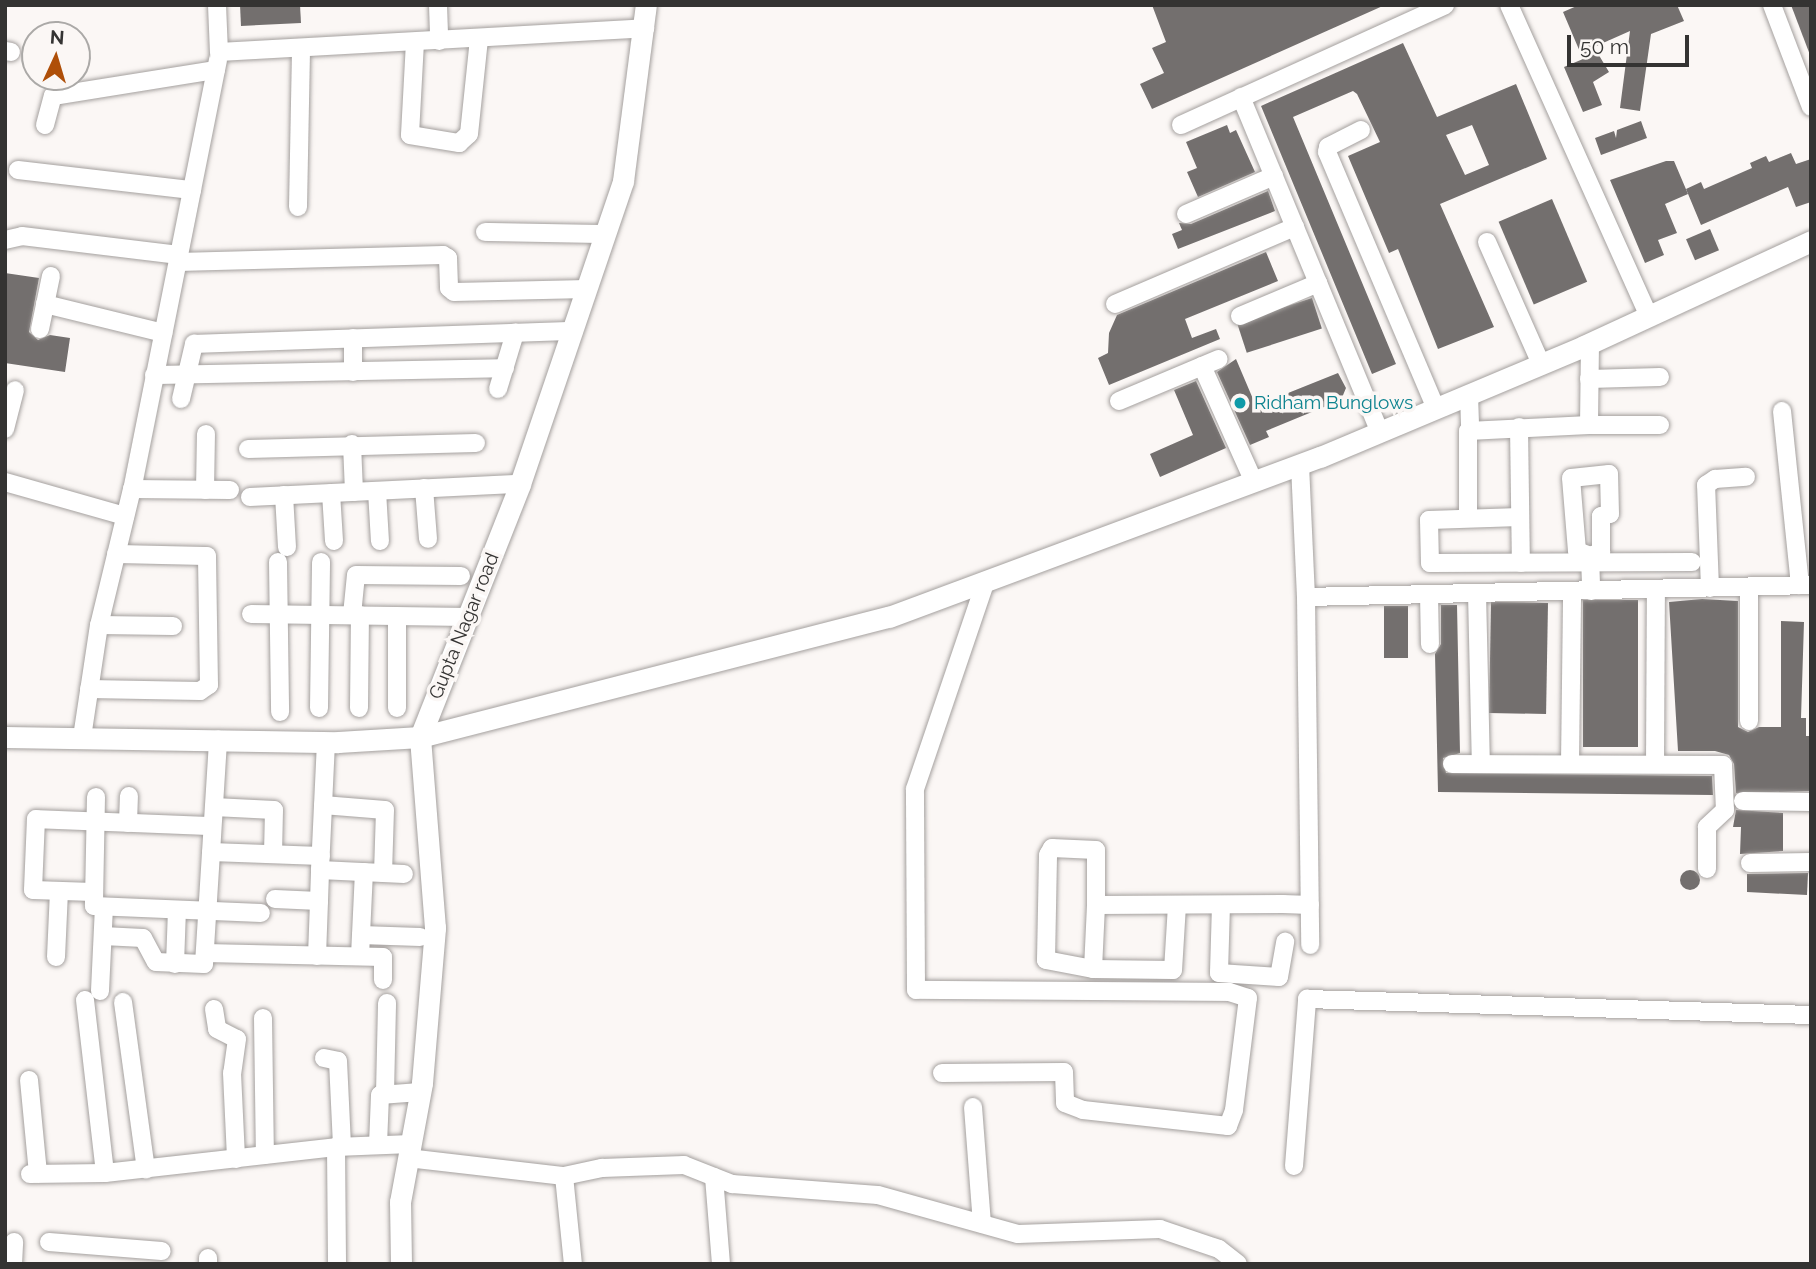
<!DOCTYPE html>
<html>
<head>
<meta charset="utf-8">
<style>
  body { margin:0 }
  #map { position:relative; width:1816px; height:1269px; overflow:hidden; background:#fbf7f5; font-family:Raleway,sans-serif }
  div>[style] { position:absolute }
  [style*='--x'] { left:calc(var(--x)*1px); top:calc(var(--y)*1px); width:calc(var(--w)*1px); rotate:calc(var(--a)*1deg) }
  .building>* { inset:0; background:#736f6e; transform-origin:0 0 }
  .round { border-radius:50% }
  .roads { filter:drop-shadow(0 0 2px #a4a09e) drop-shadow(0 0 2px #a4a09e) }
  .minor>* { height:18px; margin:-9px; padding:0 9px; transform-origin:9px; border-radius:9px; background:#fff }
  .tertiary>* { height:21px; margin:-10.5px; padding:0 10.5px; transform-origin:10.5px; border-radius:10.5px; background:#fff }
  .dots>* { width:19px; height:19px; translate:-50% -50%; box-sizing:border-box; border:4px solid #fbf7f5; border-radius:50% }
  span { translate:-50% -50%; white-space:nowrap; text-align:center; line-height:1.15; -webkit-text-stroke:7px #fbf7f5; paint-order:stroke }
  .culture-label { font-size:19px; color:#0d838f }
  .left { translate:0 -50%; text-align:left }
  .street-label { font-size:19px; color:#343332 }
  .frame { position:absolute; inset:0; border:7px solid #343332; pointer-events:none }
  .north { position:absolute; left:21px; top:21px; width:70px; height:70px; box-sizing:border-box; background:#fbf7f5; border:2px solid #aba9a7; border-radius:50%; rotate:4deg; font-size:19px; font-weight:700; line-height:28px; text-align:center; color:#343332 }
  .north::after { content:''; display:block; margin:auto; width:24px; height:32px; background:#af4f08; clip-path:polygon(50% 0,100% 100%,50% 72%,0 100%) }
  .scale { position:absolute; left:1567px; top:35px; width:122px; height:32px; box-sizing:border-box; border:4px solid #343332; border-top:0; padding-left:9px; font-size:21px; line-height:24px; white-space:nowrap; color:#343332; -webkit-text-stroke:5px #fbf7f5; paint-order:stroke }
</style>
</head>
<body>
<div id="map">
  <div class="building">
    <i style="clip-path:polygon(240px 5px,300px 5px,301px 23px,241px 26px)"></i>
    <i style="clip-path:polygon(1152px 5px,1385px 5px,1152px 109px,1140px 84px,1164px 73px,1152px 48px,1166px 42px)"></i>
    <i style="clip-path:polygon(1579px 5px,1677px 5px,1684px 21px,1651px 34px,1640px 111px,1620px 108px,1630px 31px,1594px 47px,1609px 72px,1593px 82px,1602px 105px,1583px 112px,1564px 67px,1583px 59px,1563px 12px)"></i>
    <i style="clip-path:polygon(1791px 5px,1811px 5px,1811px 55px,1810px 55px)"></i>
    <i style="clip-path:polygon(evenodd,1403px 43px,1437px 117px,1516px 84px,1547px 159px,1440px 204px,1494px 327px,1438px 349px,1398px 249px,1389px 253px,1348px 156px,1380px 142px,1357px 94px,1353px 91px,1293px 117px,1396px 364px,1372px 374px,1261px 106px,1403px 43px,1472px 125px,1489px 165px,1465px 175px,1446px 135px,1472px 125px)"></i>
    <i style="clip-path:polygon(1641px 121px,1647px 138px,1601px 155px,1595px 138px,1614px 131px,1616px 138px,1617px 130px)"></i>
    <i style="clip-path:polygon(1227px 125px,1230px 133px,1236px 130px,1255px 172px,1198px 197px,1187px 172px,1197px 168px,1186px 142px)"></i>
    <i style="clip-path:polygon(1791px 153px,1796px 164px,1811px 159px,1811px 202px,1796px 207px,1788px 187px,1701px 225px,1686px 189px,1701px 182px,1704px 189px,1752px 168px,1750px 163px,1766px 156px,1769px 162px)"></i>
    <i style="clip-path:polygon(1666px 161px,1674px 161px,1688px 194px,1665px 204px,1677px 233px,1658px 240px,1664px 255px,1645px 263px,1610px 180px)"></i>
    <i style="clip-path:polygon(1268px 191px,1275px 211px,1178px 249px,1172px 234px,1182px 230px,1179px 223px,1191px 224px)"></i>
    <i style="left:1552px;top:199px;width:90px;height:58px;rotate:67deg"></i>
    <i style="left:1710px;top:229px;width:23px;height:26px;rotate:67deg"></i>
    <i style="clip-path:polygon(1266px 252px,1278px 281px,1185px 319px,1192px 338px,1216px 329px,1220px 339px,1109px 385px,1098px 358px,1108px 353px,1109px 333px,1117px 315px)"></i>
    <i style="clip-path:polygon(5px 273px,39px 278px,29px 332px,38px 340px,50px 335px,70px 338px,65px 372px,5px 363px)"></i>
    <i style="left:1312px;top:298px;width:32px;height:79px;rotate:72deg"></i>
    <i style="clip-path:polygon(1236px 359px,1256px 406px,1338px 373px,1346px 388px,1341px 400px,1266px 431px,1269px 437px,1250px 445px,1217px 372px)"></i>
    <i style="clip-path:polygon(1196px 381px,1226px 448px,1160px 477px,1150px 454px,1193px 435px,1174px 390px)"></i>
    <i style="clip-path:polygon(1702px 599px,1738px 601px,1738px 727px,1748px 732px,1759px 727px,1781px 727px,1781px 621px,1804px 622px,1801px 718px,1806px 718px,1806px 736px,1811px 736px,1811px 791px,1736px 793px,1734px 764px,1729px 755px,1715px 751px,1678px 751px,1669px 602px)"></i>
    <i style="left:1638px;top:600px;width:147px;height:55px;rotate:90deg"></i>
    <i style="left:1548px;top:603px;width:111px;height:57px;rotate:91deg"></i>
    <i style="clip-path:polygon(1441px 605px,1457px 605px,1460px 753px,1443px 758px,1446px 773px,1712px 776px,1713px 795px,1438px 792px,1435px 654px,1441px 644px)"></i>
    <i style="left:1408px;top:606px;width:52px;height:24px;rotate:90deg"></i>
    <i style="clip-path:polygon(1736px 810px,1783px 813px,1783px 851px,1740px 854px,1741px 827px,1733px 827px)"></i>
    <i class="round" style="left:1680px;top:870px;width:20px;height:20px"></i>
    <i style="clip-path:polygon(1808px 873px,1807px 895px,1747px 892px,1747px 874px)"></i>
  </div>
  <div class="roads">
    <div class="minor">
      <i style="--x:217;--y:5;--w:47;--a:87.6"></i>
      <i style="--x:219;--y:52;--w:427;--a:-3.2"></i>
      <i style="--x:438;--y:5;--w:36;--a:88"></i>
      <i style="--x:1509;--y:5;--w:340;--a:65.8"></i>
      <i style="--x:1772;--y:5;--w:109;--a:69.1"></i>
      <i style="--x:415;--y:42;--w:93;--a:93.1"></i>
      <i style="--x:410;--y:135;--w:50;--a:9.3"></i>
      <i style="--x:459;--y:143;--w:13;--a:-42"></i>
      <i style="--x:469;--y:134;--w:96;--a:-84"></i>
      <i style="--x:5;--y:51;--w:6;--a:9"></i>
      <i style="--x:1241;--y:97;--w:363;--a:67.5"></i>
      <i style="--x:45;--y:125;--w:30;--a:-75"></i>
      <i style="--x:53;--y:96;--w:165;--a:-9.1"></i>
      <i style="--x:1181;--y:125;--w:290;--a:-24.4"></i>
      <i style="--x:1361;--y:130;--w:37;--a:153"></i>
      <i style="--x:1328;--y:147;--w:5;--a:101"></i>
      <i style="--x:1327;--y:152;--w:279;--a:67"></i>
      <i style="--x:18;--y:170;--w:175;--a:6.6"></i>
      <i style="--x:192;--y:190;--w:305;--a:101.3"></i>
      <i style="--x:132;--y:489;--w:140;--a:103.6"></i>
      <i style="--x:99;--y:625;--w:114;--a:98.6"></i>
      <i style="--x:192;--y:190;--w:133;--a:-78.7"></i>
      <i style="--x:298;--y:207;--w:159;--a:-88.9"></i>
      <i style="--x:1186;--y:214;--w:96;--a:-23.4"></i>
      <i style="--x:485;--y:232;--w:120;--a:1"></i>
      <i style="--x:5;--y:240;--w:17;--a:-13"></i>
      <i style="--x:22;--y:236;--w:158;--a:6.9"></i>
      <i style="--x:1487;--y:242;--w:133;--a:66.1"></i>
      <i style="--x:178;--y:262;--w:265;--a:-1.5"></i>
      <i style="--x:443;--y:255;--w:6;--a:31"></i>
      <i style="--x:448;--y:258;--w:30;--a:88"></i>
      <i style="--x:449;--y:288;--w:6;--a:39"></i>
      <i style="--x:454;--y:292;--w:133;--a:-1.3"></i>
      <i style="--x:45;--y:304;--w:122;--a:13.8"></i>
      <i style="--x:1115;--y:304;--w:196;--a:-23.2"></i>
      <i style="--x:1240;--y:316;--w:85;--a:-22.9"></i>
      <i style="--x:40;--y:329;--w:54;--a:-78.3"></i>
      <i style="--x:353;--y:338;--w:34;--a:90"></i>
      <i style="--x:1202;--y:366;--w:127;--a:65.9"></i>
      <i style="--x:154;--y:375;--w:351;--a:-1.1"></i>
      <i style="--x:1589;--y:379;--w:71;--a:-1.6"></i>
      <i style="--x:498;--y:389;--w:59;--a:-73.1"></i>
      <i style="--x:1469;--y:395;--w:33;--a:88"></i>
      <i style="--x:181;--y:399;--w:57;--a:-76.7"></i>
      <i style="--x:194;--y:344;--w:380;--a:-2"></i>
      <i style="--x:1119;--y:401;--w:108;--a:-22.8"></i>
      <i style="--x:1782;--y:411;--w:175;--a:84.1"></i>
      <i style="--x:1589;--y:425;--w:71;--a:0"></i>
      <i style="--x:1519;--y:427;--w:136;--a:89.2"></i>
      <i style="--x:5;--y:429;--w:40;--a:-75.6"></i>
      <i style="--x:352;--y:444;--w:48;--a:87.6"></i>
      <i style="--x:248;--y:449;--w:228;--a:-1.5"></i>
      <i style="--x:1300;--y:465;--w:132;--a:87.4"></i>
      <i style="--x:1306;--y:597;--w:505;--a:-1.36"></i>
      <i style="--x:5;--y:482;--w:125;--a:15.8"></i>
      <i style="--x:424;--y:488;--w:51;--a:85.5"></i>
      <i style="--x:132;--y:489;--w:98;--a:0.6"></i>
      <i style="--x:205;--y:490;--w:56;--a:-89"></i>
      <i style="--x:377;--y:491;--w:50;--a:86.6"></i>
      <i style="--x:331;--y:493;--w:48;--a:86.4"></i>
      <i style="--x:284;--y:495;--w:52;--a:86.7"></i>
      <i style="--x:250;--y:497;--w:270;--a:-2.8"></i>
      <i style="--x:1520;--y:517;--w:91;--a:178.1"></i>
      <i style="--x:1429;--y:520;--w:43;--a:88.7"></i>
      <i style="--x:1430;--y:563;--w:262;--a:-0.2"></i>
      <i style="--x:1468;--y:518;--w:87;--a:-90"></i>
      <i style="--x:1468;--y:431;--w:121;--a:-2.8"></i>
      <i style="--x:1589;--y:425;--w:82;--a:-89.3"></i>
      <i style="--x:1590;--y:556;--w:12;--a:-20"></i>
      <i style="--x:1601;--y:552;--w:36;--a:-90"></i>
      <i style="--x:1601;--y:516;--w:9;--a:-13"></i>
      <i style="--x:1610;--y:514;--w:40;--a:-91.4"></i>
      <i style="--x:1609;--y:474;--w:38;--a:174"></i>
      <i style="--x:1571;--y:478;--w:73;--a:85.3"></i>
      <i style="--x:1577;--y:551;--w:14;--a:21"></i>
      <i style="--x:1590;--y:556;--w:35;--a:88"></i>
      <i style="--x:278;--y:562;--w:150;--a:89.2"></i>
      <i style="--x:1749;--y:587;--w:134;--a:90"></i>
      <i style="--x:1710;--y:588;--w:103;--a:-92.2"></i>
      <i style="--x:1706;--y:485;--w:11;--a:-34"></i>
      <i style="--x:1715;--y:479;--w:31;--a:-4"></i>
      <i style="--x:1477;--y:593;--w:171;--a:88.7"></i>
      <i style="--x:1429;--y:594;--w:50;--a:88.9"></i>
      <i style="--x:1306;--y:597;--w:348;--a:89.3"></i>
      <i style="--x:251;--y:614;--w:216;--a:0.8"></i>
      <i style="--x:352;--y:615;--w:40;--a:-84.3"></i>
      <i style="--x:356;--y:575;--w:105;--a:0.5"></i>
      <i style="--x:99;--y:625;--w:74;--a:0.8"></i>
      <i style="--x:89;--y:689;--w:111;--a:1"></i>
      <i style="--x:200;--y:691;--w:11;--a:-34"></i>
      <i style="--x:209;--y:685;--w:129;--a:-90.9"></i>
      <i style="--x:207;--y:556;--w:91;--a:-178.7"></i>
      <i style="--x:319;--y:708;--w:146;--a:-89.2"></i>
      <i style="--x:359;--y:708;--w:93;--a:-89.4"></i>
      <i style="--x:397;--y:708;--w:92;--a:-90"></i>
      <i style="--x:326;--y:742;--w:128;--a:92.7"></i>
      <i style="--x:320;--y:870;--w:84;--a:2.7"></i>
      <i style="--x:1452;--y:764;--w:271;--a:0.2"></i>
      <i style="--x:1723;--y:765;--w:45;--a:87.5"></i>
      <i style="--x:1725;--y:810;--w:25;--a:137"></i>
      <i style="--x:1707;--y:827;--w:42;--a:90"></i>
      <i style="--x:1570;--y:764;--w:173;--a:-89.3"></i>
      <i style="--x:1655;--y:764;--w:175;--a:-89.7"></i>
      <i style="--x:96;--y:797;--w:109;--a:91.1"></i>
      <i style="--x:94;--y:906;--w:167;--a:2.4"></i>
      <i style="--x:1743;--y:801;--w:68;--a:0.8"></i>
      <i style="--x:323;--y:805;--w:62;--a:4.6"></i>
      <i style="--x:385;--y:810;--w:63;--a:91.8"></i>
      <i style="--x:214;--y:807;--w:60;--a:2.9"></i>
      <i style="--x:274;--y:810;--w:44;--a:91.3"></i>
      <i style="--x:128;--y:823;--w:27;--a:-88"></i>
      <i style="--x:211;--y:852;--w:110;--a:2.1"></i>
      <i style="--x:1750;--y:863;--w:61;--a:-0.9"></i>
      <i style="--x:93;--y:892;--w:60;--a:-178.1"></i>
      <i style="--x:33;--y:890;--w:71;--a:-87.6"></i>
      <i style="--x:36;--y:819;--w:176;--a:2.3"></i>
      <i style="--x:275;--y:899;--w:44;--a:2.6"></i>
      <i style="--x:319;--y:901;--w:31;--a:-88"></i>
      <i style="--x:1177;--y:905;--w:65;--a:93.5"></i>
      <i style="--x:1173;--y:970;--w:80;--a:-179.3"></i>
      <i style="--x:1093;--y:969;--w:48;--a:-169.2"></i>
      <i style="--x:1046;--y:960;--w:105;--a:-88.9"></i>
      <i style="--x:1048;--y:855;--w:8;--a:-60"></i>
      <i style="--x:1052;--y:848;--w:44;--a:2.6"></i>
      <i style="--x:1096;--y:850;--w:55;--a:90"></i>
      <i style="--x:1096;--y:905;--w:187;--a:-0.3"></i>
      <i style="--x:1283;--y:904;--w:27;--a:2"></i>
      <i style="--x:1221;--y:905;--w:68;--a:91.7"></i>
      <i style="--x:1219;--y:973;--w:60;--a:3.8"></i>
      <i style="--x:1279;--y:977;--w:36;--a:-80"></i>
      <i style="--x:361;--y:935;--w:59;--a:1.9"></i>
      <i style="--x:103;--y:936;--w:40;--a:2.9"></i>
      <i style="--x:143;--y:938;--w:27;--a:62"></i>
      <i style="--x:156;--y:962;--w:48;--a:2.4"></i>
      <i style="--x:204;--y:964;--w:225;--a:-86.4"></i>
      <i style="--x:205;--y:953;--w:178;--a:1.3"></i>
      <i style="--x:383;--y:957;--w:23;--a:90"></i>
      <i style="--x:317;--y:956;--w:55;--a:-87.9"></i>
      <i style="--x:360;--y:956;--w:84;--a:-87.3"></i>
      <i style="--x:56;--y:957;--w:66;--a:-87.4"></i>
      <i style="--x:175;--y:964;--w:54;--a:-87.9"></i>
      <i style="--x:1093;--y:969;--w:64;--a:-87.3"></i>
      <i style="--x:100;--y:991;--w:84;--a:-87.3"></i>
      <i style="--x:85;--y:1000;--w:174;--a:83.4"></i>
      <i style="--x:105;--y:1173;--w:232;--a:-6.4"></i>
      <i style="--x:336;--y:1147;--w:75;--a:-2.3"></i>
      <i style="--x:123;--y:1002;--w:169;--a:82.2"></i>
      <i style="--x:214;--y:1009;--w:20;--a:81"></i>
      <i style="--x:217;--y:1029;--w:22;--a:27"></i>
      <i style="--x:237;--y:1039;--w:34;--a:98"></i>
      <i style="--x:232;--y:1073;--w:86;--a:87.3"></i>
      <i style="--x:263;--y:1018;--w:137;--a:89.2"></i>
      <i style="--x:324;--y:1058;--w:14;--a:12"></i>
      <i style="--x:338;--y:1061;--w:85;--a:87.3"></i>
      <i style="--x:942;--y:1073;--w:122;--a:-0.5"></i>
      <i style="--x:1064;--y:1072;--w:31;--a:88"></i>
      <i style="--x:1065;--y:1103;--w:19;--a:21"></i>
      <i style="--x:1083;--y:1110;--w:146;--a:6.3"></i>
      <i style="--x:1228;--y:1126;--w:17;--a:-69"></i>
      <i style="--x:1234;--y:1110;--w:113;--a:-82.9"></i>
      <i style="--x:1248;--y:998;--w:20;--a:-162"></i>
      <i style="--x:1229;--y:992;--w:313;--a:-179.6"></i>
      <i style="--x:916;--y:990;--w:201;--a:-90.3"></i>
      <i style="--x:915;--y:789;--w:220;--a:-71.2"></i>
      <i style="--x:29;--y:1080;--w:94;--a:84.5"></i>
      <i style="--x:385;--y:1093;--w:90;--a:-88.7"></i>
      <i style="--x:973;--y:1107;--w:117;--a:85.6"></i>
      <i style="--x:378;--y:1145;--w:50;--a:-87.7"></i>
      <i style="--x:380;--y:1095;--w:40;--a:-4.3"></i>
      <i style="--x:336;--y:1147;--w:116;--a:89.5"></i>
      <i style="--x:408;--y:1158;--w:157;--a:6.6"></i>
      <i style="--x:564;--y:1176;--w:88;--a:84.2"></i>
      <i style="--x:1294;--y:1166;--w:168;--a:-85.5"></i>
      <i style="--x:1307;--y:999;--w:504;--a:1.82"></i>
      <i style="--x:30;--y:1174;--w:75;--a:-0.8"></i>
      <i style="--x:564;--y:1176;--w:39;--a:-12"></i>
      <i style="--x:602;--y:1168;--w:82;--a:-2.1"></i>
      <i style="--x:684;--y:1165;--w:52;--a:21.6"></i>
      <i style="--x:732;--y:1184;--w:146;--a:4.3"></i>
      <i style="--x:878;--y:1195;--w:145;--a:15.6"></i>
      <i style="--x:1018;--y:1234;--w:142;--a:-2"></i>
      <i style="--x:1160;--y:1229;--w:62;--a:18.7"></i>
      <i style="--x:1219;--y:1249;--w:24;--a:38"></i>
      <i style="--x:714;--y:1177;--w:87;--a:85.4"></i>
      <i style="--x:49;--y:1242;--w:113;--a:4.6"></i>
      <i style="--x:208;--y:1258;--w:6;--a:90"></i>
      <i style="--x:13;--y:1264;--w:22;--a:-87"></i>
    </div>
    <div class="tertiary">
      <i style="--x:5;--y:737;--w:333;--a:0.9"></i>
      <i style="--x:338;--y:742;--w:82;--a:-3.5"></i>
      <i style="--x:420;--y:737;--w:484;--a:-14.4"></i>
      <i style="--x:889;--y:617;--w:460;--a:-20.4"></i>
      <i style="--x:1320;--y:457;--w:286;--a:-22.8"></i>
      <i style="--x:1584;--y:346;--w:250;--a:-24.8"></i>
      <i style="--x:401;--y:1264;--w:62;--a:-90.9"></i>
      <i style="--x:400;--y:1202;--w:121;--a:-79.5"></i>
      <i style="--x:422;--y:1083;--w:156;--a:-85.2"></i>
      <i style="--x:435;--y:928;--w:192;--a:-94.5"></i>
      <i style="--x:420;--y:737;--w:272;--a:-68.4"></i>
      <i style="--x:520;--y:484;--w:320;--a:-71.2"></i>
      <i style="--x:623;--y:181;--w:177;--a:-82.6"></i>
    </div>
  </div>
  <div class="dots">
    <i style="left:1240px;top:403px;background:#0f9aa8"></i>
  </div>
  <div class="culture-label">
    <span class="left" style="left:1254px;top:403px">Ridham Bunglows</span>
  </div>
  <div class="street-label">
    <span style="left:464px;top:626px;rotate:-68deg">Gupta Nagar road</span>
  </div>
  <div class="frame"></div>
  <div class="north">N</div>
  <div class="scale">50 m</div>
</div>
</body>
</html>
